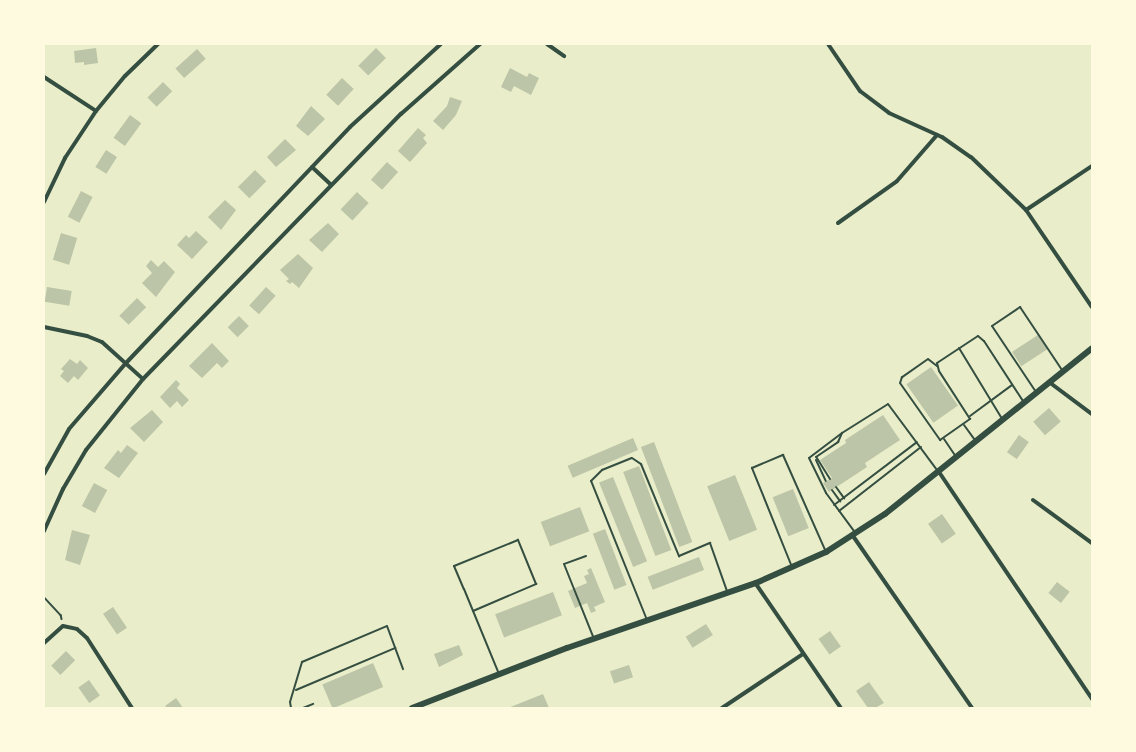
<!DOCTYPE html>
<html>
<head>
<meta charset="utf-8">
<style>
  body { margin:0 }
  #map { position:relative; width:1136px; height:752px; overflow:hidden; background:#e9edc9; font-family:"Varela Round",sans-serif }
  div>[style] { position:absolute }
  [style*='--x'] { left:calc(var(--x)*1px); top:calc(var(--y)*1px); width:calc(var(--w)*1px); rotate:calc(var(--a)*1deg) }
  .building>* { inset:0; background:#bcc5a7; transform-origin:0 0 }
  .path>* { height:1.5px; margin:-0.75px; padding:0 0.75px; transform-origin:0.75px; border-radius:0.75px; background:#344e41 }
  .service>* { height:2px; margin:-1px; padding:0 1px; transform-origin:1px; border-radius:1px; background:#344e41 }
  .minor>* { height:4px; margin:-2px; padding:0 2px; transform-origin:2px; border-radius:2px; background:#344e41 }
  .secondary>* { height:6px; margin:-3px; padding:0 3px; transform-origin:3px; border-radius:3px; background:#344e41 }
  span { translate:-50% -50%; white-space:nowrap; text-align:center; line-height:1.15; -webkit-text-stroke:6px #fefae0; paint-order:stroke }
  .frame { position:absolute; inset:0; border:45px solid #fefae0; pointer-events:none }
</style>
</head>
<body>
<div id="map">
  <div class="building">
    <i style="clip-path:polygon(96px 48px,98px 63px,84px 65px,84px 62px,75px 63px,74px 51px)"></i>
    <i style="left:376px;top:48px;width:14px;height:25px;rotate:45deg"></i>
    <i style="left:197px;top:49px;width:13px;height:29px;rotate:48deg"></i>
    <i style="clip-path:polygon(510px 68px,527px 77px,529px 73px,539px 78px,531px 95px,514px 86px,511px 92px,501px 87px)"></i>
    <i style="left:342px;top:78px;width:16px;height:23px;rotate:43deg"></i>
    <i style="left:163px;top:82px;width:13px;height:22px;rotate:45deg"></i>
    <i style="clip-path:polygon(450px 97px,462px 101px,456px 115px,443px 130px,433px 121px,447px 106px)"></i>
    <i style="clip-path:polygon(311px 106px,325px 119px,308px 136px,296px 126px)"></i>
    <i style="left:130px;top:115px;width:14px;height:28px;rotate:36deg"></i>
    <i style="clip-path:polygon(418px 128px,426px 135px,423px 138px,427px 143px,410px 162px,398px 151px)"></i>
    <i style="clip-path:polygon(285px 139px,296px 150px,276px 167px,267px 157px)"></i>
    <i style="left:106px;top:150px;width:13px;height:20px;rotate:32deg"></i>
    <i style="left:387px;top:162px;width:15px;height:24px;rotate:42deg"></i>
    <i style="left:255px;top:170px;width:16px;height:24px;rotate:45deg"></i>
    <i style="left:81px;top:191px;width:13px;height:29px;rotate:27deg"></i>
    <i style="left:357px;top:192px;width:16px;height:24px;rotate:43deg"></i>
    <i style="clip-path:polygon(225px 200px,236px 210px,221px 230px,208px 217px)"></i>
    <i style="clip-path:polygon(328px 223px,339px 234px,322px 252px,309px 240px)"></i>
    <i style="clip-path:polygon(196px 231px,208px 242px,192px 259px,177px 245px,186px 235px,189px 238px)"></i>
    <i style="left:61px;top:233px;width:17px;height:28px;rotate:17deg"></i>
    <i style="clip-path:polygon(298px 254px,313px 268px,299px 288px,292px 282px,290px 284px,286px 281px,289px 279px,280px 270px)"></i>
    <i style="clip-path:polygon(151px 260px,158px 267px,164px 261px,175px 272px,156px 297px,142px 283px,152px 273px,146px 266px)"></i>
    <i style="left:47px;top:287px;width:25px;height:15px;rotate:9deg"></i>
    <i style="left:266px;top:287px;width:13px;height:25px;rotate:42deg"></i>
    <i style="left:137px;top:298px;width:13px;height:25px;rotate:45deg"></i>
    <i style="left:239px;top:316px;width:14px;height:16px;rotate:45deg"></i>
    <i style="left:1038px;top:335px;width:17px;height:31px;rotate:57deg"></i>
    <i style="clip-path:polygon(212px 343px,229px 361px,222px 368px,217px 363px,202px 378px,189px 366px)"></i>
    <i style="clip-path:polygon(70px 359px,77px 364px,80px 360px,88px 368px,78px 380px,74px 376px,68px 383px,60px 376px,64px 371px,61px 369px)"></i>
    <i style="left:931px;top:367px;width:47px;height:30px;rotate:55deg"></i>
    <i style="clip-path:polygon(176px 380px,180px 384px,177px 388px,189px 400px,182px 407px,177px 401px,170px 408px,160px 397px)"></i>
    <i style="left:1049px;top:408px;width:18px;height:21px;rotate:49deg"></i>
    <i style="clip-path:polygon(152px 410px,163px 422px,144px 442px,130px 428px)"></i>
    <i style="clip-path:polygon(883px 415px,900px 440px,865px 463px,867px 467px,829px 492px,823px 483px,832px 478px,820px 460px,846px 443px,845px 440px)"></i>
    <i style="left:1019px;top:435px;width:12px;height:21px;rotate:35deg"></i>
    <i style="left:633px;top:438px;width:13px;height:71px;rotate:67deg"></i>
    <i style="left:654px;top:442px;width:107px;height:14px;rotate:69deg"></i>
    <i style="clip-path:polygon(127px 445px,138px 453px,119px 478px,104px 468px,118px 450px,121px 453px)"></i>
    <i style="left:639px;top:466px;width:90px;height:17px;rotate:69deg"></i>
    <i style="left:735px;top:475px;width:59px;height:30px;rotate:68deg"></i>
    <i style="left:613px;top:477px;width:91px;height:15px;rotate:68deg"></i>
    <i style="left:94px;top:483px;width:15px;height:26px;rotate:28deg"></i>
    <i style="left:793px;top:489px;width:42px;height:22px;rotate:68deg"></i>
    <i style="left:580px;top:507px;width:26px;height:42px;rotate:69deg"></i>
    <i style="left:942px;top:514px;width:24px;height:17px;rotate:55deg"></i>
    <i style="left:605px;top:529px;width:60px;height:13px;rotate:69deg"></i>
    <i style="clip-path:polygon(72px 530px,90px 535px,80px 565px,65px 560px)"></i>
    <i style="left:699px;top:557px;width:14px;height:55px;rotate:69deg"></i>
    <i style="clip-path:polygon(591px 568px,605px 602px,594px 607px,596px 611px,591px 613px,587px 603px,575px 608px,568px 591px,587px 583px,584px 576px,589px 574px,587px 570px)"></i>
    <i style="left:1057px;top:582px;width:16px;height:14px;rotate:38deg"></i>
    <i style="left:553px;top:592px;width:25px;height:62px;rotate:69deg"></i>
    <i style="left:113px;top:607px;width:25px;height:12px;rotate:56deg"></i>
    <i style="left:706px;top:624px;width:13px;height:24px;rotate:58deg"></i>
    <i style="left:830px;top:631px;width:19px;height:14px;rotate:55deg"></i>
    <i style="clip-path:polygon(459px 645px,463px 655px,439px 667px,434px 654px)"></i>
    <i style="left:66px;top:651px;width:13px;height:21px;rotate:45deg"></i>
    <i style="left:373px;top:663px;width:26px;height:55px;rotate:67deg"></i>
    <i style="left:629px;top:665px;width:13px;height:20px;rotate:72deg"></i>
    <i style="left:89px;top:680px;width:19px;height:13px;rotate:55deg"></i>
    <i style="clip-path:polygon(869px 682px,884px 703px,875px 708px,868px 708px,856px 691px)"></i>
    <i style="clip-path:polygon(543px 694px,549px 708px,508px 708px)"></i>
    <i style="clip-path:polygon(176px 698px,183px 708px,167px 708px,165px 706px)"></i>
  </div>
  <div class="path">
    <i style="--x:44;--y:597;--w:25;--a:47"></i>
    <i style="--x:61;--y:615;--w:4;--a:76"></i>
  </div>
  <div class="service">
    <i style="--x:959;--y:348;--w:81;--a:58.7"></i>
    <i style="--x:937;--y:366;--w:11;--a:-142"></i>
    <i style="--x:928;--y:359;--w:32;--a:145"></i>
    <i style="--x:902;--y:377;--w:6;--a:108"></i>
    <i style="--x:900;--y:383;--w:70;--a:54.9"></i>
    <i style="--x:940;--y:440;--w:37;--a:-35"></i>
    <i style="--x:970;--y:419;--w:57;--a:-122.9"></i>
    <i style="--x:939;--y:371;--w:8;--a:-104"></i>
    <i style="--x:937;--y:363;--w:49;--a:-33.4"></i>
    <i style="--x:978;--y:336;--w:8;--a:40"></i>
    <i style="--x:984;--y:341;--w:72;--a:57"></i>
    <i style="--x:1036;--y:392;--w:79;--a:-123.7"></i>
    <i style="--x:992;--y:326;--w:34;--a:-34"></i>
    <i style="--x:1020;--y:307;--w:76;--a:56.3"></i>
    <i style="--x:970;--y:416;--w:52;--a:-36.4"></i>
    <i style="--x:964;--y:425;--w:19;--a:54"></i>
    <i style="--x:842;--y:433;--w:41;--a:142.9"></i>
    <i style="--x:809;--y:458;--w:39;--a:64"></i>
    <i style="--x:826;--y:493;--w:47;--a:53.6"></i>
    <i style="--x:944;--y:439;--w:22;--a:56"></i>
    <i style="--x:816;--y:460;--w:23;--a:65"></i>
    <i style="--x:830;--y:479;--w:26;--a:-122"></i>
    <i style="--x:816;--y:457;--w:27;--a:-34"></i>
    <i style="--x:838;--y:442;--w:10;--a:-66"></i>
    <i style="--x:842;--y:433;--w:54;--a:-32.2"></i>
    <i style="--x:888;--y:404;--w:82;--a:53.4"></i>
    <i style="--x:836;--y:487;--w:14;--a:54"></i>
    <i style="--x:832;--y:490;--w:14;--a:54"></i>
    <i style="--x:834;--y:505;--w:104;--a:-37.2"></i>
    <i style="--x:839;--y:511;--w:104;--a:-38"></i>
    <i style="--x:586;--y:556;--w:23;--a:160"></i>
    <i style="--x:564;--y:564;--w:81;--a:68.2"></i>
    <i style="--x:792;--y:567;--w:107;--a:-112"></i>
    <i style="--x:752;--y:468;--w:34;--a:-23"></i>
    <i style="--x:783;--y:455;--w:106;--a:66.1"></i>
    <i style="--x:473;--y:611;--w:69;--a:-23.2"></i>
    <i style="--x:536;--y:584;--w:48;--a:-112.2"></i>
    <i style="--x:518;--y:540;--w:69;--a:157.9"></i>
    <i style="--x:454;--y:566;--w:25;--a:67"></i>
    <i style="--x:464;--y:589;--w:92;--a:67.6"></i>
    <i style="--x:647;--y:620;--w:150;--a:-111.9"></i>
    <i style="--x:591;--y:481;--w:16;--a:-45"></i>
    <i style="--x:602;--y:470;--w:32;--a:-22"></i>
    <i style="--x:632;--y:458;--w:11;--a:34"></i>
    <i style="--x:641;--y:464;--w:100;--a:67.6"></i>
    <i style="--x:679;--y:556;--w:34;--a:-23"></i>
    <i style="--x:710;--y:543;--w:51;--a:70.5"></i>
    <i style="--x:296;--y:690;--w:108;--a:-23"></i>
    <i style="--x:291;--y:708;--w:6;--a:-99"></i>
    <i style="--x:290;--y:702;--w:42;--a:-73.3"></i>
    <i style="--x:302;--y:662;--w:92;--a:-23"></i>
    <i style="--x:387;--y:626;--w:46;--a:69.6"></i>
    <i style="--x:303;--y:708;--w:11;--a:-22"></i>
  </div>
  <div class="minor">
    <i style="--x:547;--y:44;--w:21;--a:35"></i>
    <i style="--x:828;--y:44;--w:57;--a:55.8"></i>
    <i style="--x:860;--y:91;--w:36;--a:37"></i>
    <i style="--x:889;--y:113;--w:58;--a:24.4"></i>
    <i style="--x:942;--y:137;--w:35;--a:35"></i>
    <i style="--x:971;--y:157;--w:76;--a:43.9"></i>
    <i style="--x:1026;--y:210;--w:117;--a:55.8"></i>
    <i style="--x:44;--y:77;--w:62;--a:33.2"></i>
    <i style="--x:312;--y:167;--w:26;--a:43"></i>
    <i style="--x:44;--y:202;--w:49;--a:-64.5"></i>
    <i style="--x:65;--y:158;--w:56;--a:-56.6"></i>
    <i style="--x:96;--y:111;--w:45;--a:-50.4"></i>
    <i style="--x:125;--y:76;--w:46;--a:-44.1"></i>
    <i style="--x:1026;--y:210;--w:79;--a:-33.7"></i>
    <i style="--x:838;--y:223;--w:72;--a:-35.4"></i>
    <i style="--x:897;--y:181;--w:61;--a:-49"></i>
    <i style="--x:44;--y:327;--w:44;--a:11.8"></i>
    <i style="--x:87;--y:336;--w:16;--a:22"></i>
    <i style="--x:102;--y:342;--w:55;--a:42.1"></i>
    <i style="--x:1049;--y:382;--w:54;--a:36.7"></i>
    <i style="--x:939;--y:472;--w:274;--a:56"></i>
    <i style="--x:44;--y:474;--w:51;--a:-60.9"></i>
    <i style="--x:69;--y:429;--w:87;--a:-49.2"></i>
    <i style="--x:126;--y:363;--w:325;--a:-46.5"></i>
    <i style="--x:350;--y:127;--w:123;--a:-42.4"></i>
    <i style="--x:1033;--y:500;--w:73;--a:36.1"></i>
    <i style="--x:44;--y:531;--w:46;--a:-65.7"></i>
    <i style="--x:63;--y:489;--w:45;--a:-59.5"></i>
    <i style="--x:86;--y:450;--w:91;--a:-51.2"></i>
    <i style="--x:143;--y:379;--w:370;--a:-45.8"></i>
    <i style="--x:401;--y:114;--w:106;--a:-41.5"></i>
    <i style="--x:853;--y:536;--w:209;--a:55.3"></i>
    <i style="--x:756;--y:584;--w:150;--a:55.6"></i>
    <i style="--x:44;--y:643;--w:25;--a:-42"></i>
    <i style="--x:63;--y:626;--w:14;--a:12"></i>
    <i style="--x:77;--y:629;--w:13;--a:42"></i>
    <i style="--x:87;--y:638;--w:83;--a:57.3"></i>
    <i style="--x:722;--y:708;--w:97;--a:-33.7"></i>
  </div>
  <div class="secondary">
    <i style="--x:412;--y:708;--w:166;--a:-21.2"></i>
    <i style="--x:567;--y:648;--w:200;--a:-19"></i>
    <i style="--x:756;--y:583;--w:77;--a:-23.9"></i>
    <i style="--x:826;--y:552;--w:70;--a:-32.8"></i>
    <i style="--x:885;--y:514;--w:265;--a:-38.7"></i>
  </div>
  <div class="frame"></div>
</div>
</body>
</html>
